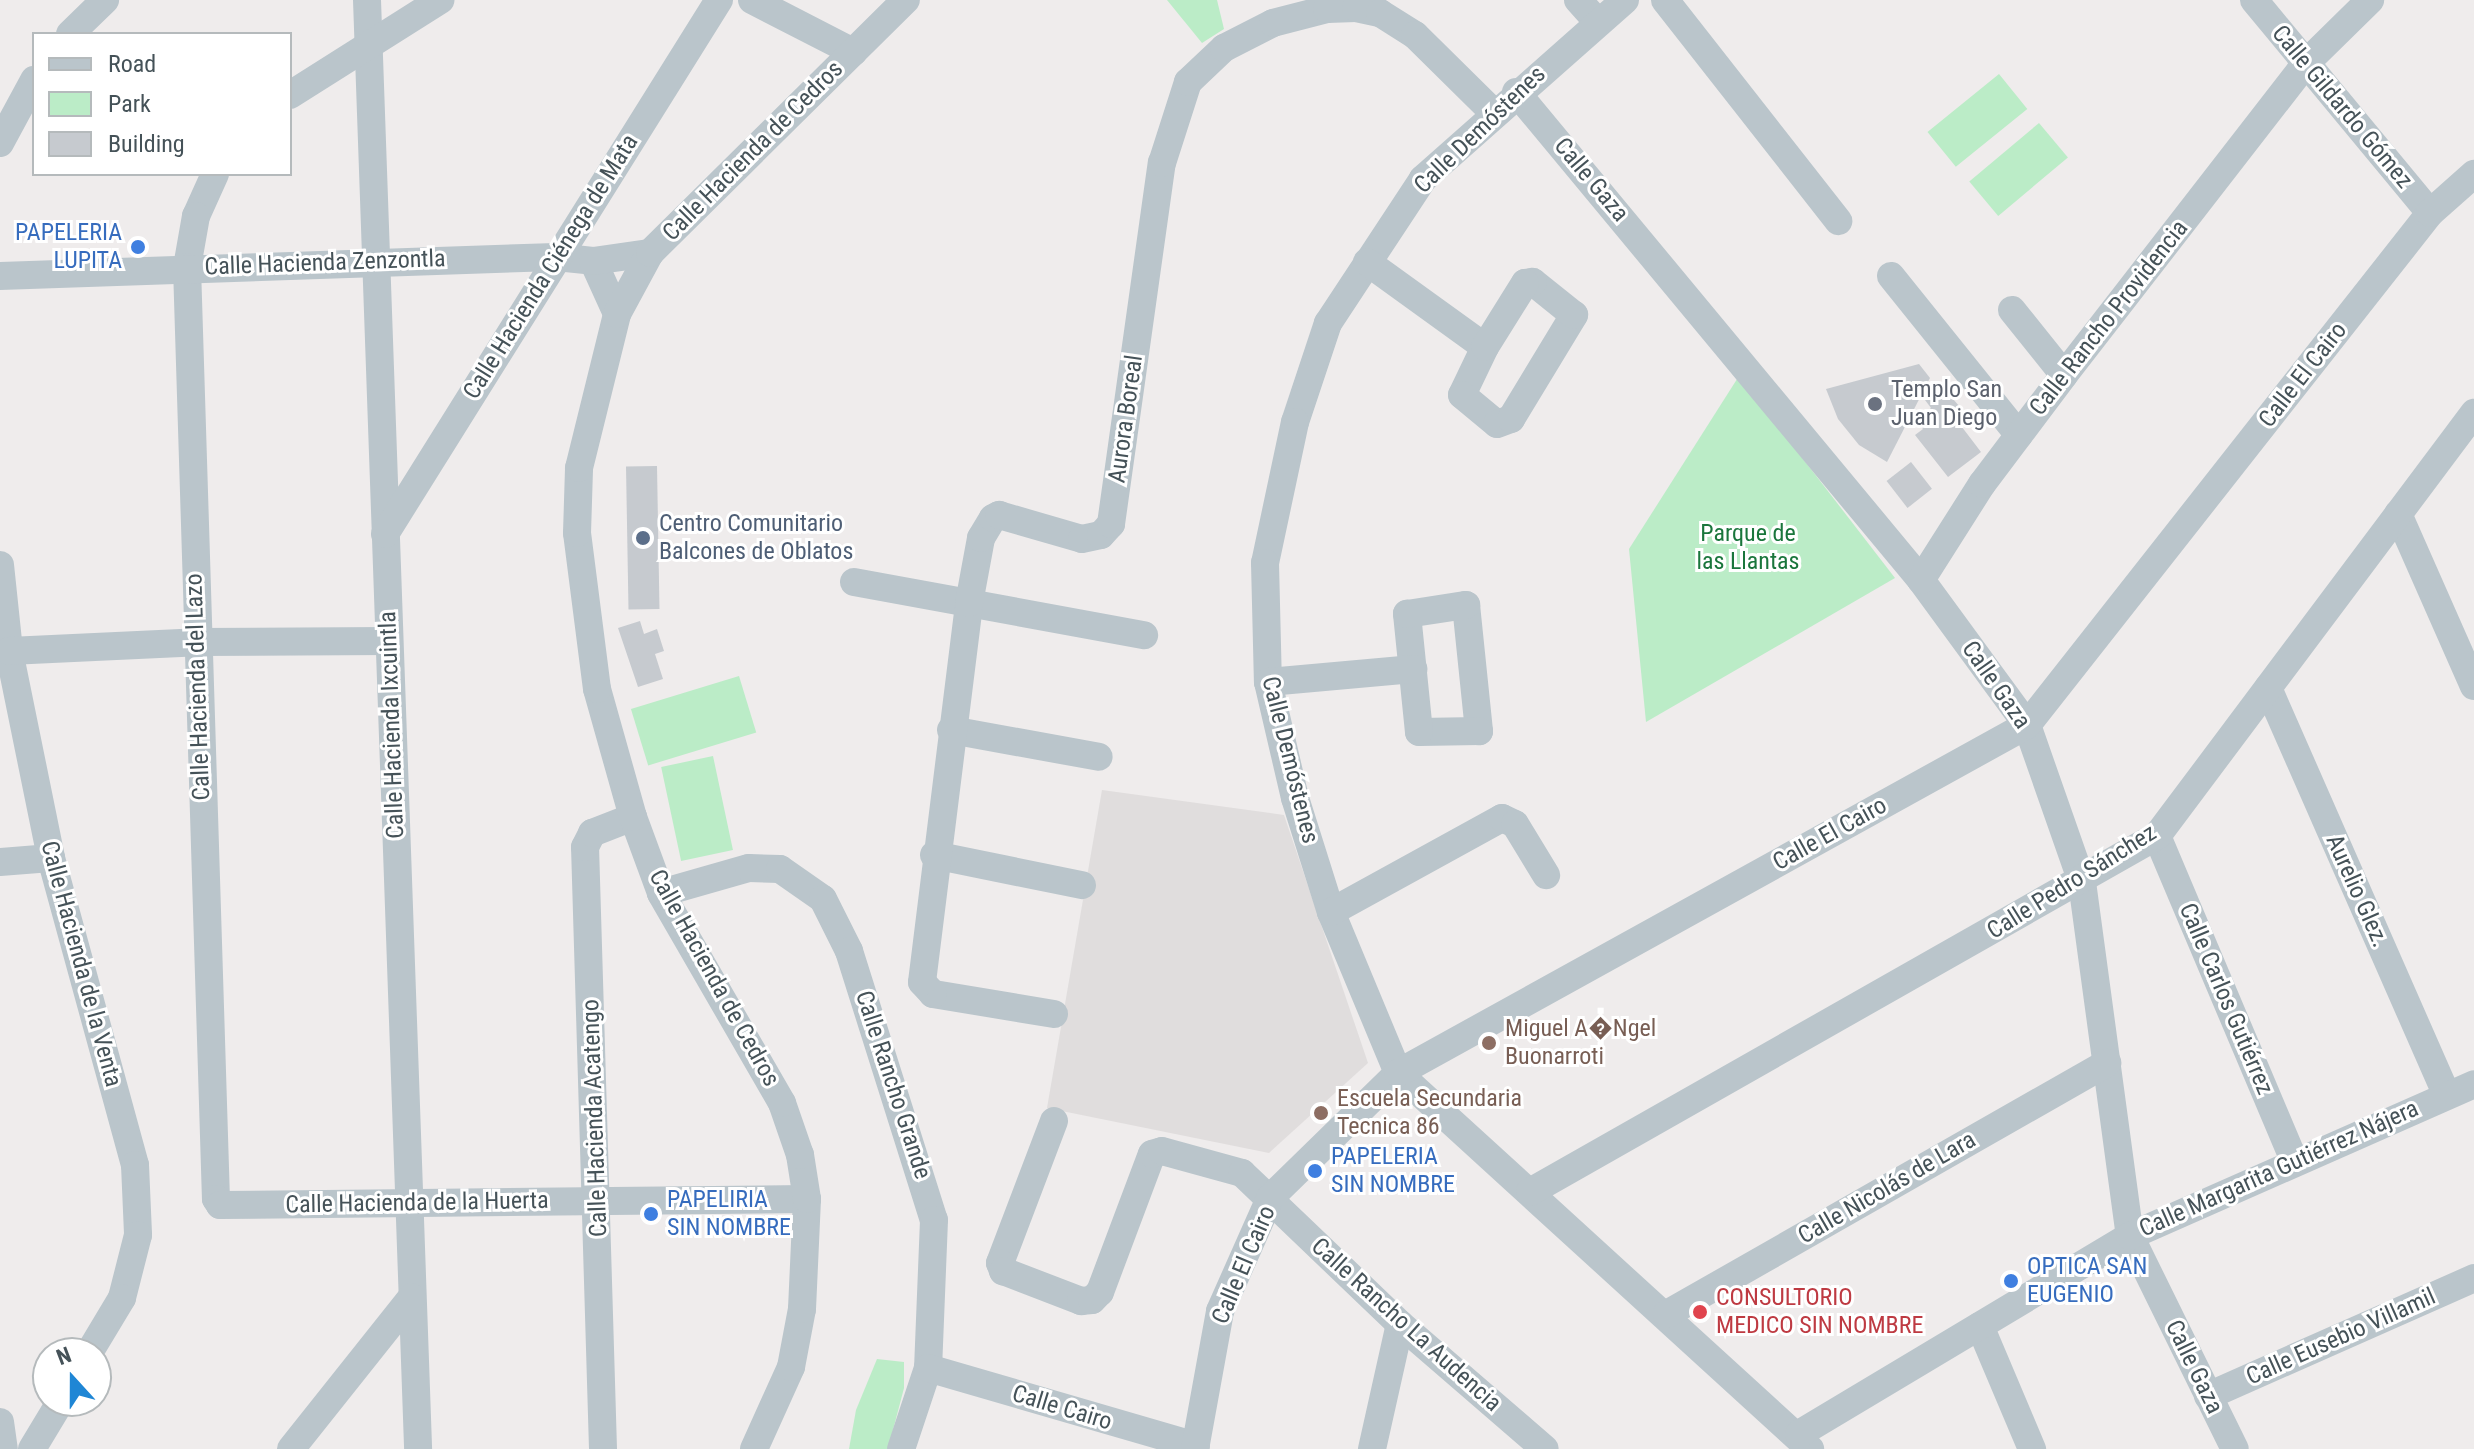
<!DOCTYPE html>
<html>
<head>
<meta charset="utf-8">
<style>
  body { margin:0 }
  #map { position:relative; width:2474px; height:1449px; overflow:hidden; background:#efecec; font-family:"Roboto Condensed",sans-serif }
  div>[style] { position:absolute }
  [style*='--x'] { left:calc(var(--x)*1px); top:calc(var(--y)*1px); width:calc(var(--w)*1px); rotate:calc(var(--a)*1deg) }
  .education>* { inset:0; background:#e0dddd }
  .green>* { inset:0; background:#bbecc7; transform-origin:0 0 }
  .building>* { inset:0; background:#c6cacf; transform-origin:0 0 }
  .minor>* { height:28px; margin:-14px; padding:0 14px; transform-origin:14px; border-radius:14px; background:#bac5cb }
  .dots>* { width:22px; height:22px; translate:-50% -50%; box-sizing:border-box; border:4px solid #fff; border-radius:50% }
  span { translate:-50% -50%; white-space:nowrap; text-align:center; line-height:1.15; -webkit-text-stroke:6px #fff; paint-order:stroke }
  .street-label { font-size:24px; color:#455258 }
  .shop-label { font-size:24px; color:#366cbe }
  .right { translate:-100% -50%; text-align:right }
  .left { translate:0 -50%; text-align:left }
  .worship-label { font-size:24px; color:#5b616d }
  .service-label { font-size:24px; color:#4e5e75 }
  .park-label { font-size:24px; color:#1a763c }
  .education-label { font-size:24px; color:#785e54 }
  .health-label { font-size:24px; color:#be3a42 }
  .legend { position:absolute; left:32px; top:32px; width:260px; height:144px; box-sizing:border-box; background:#fff; border:2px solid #b5babc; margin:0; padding:10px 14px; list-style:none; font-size:24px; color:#455258 }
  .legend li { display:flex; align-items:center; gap:16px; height:40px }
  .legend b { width:40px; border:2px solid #b5babc }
  .north { position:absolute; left:32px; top:1337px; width:80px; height:80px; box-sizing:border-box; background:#fff; border:2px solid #b5babc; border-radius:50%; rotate:339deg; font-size:22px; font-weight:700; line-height:32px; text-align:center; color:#455258 }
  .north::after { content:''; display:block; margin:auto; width:28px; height:36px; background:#1f86d5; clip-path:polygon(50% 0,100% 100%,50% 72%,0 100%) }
</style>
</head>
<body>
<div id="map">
  <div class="education">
    <i style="clip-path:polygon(1102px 790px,1284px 815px,1368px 1063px,1269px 1153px,1047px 1108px)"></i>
  </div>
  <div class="green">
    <i style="clip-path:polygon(1167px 0,1217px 0,1224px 29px,1202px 43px)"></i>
    <i style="left:1999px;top:74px;width:45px;height:92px;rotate:51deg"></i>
    <i style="left:2039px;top:123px;width:45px;height:91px;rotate:50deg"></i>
    <i style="clip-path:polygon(1739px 376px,1895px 578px,1646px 722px,1629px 549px)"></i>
    <i style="left:739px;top:676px;width:59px;height:113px;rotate:73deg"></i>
    <i style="left:713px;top:756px;width:96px;height:53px;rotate:78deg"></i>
    <i style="clip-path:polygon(877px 1359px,904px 1362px,904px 1388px,888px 1449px,849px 1449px,856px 1410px)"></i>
  </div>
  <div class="building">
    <i style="clip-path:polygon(1919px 364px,1930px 378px,1887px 462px,1859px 445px,1838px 419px,1826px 389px)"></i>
    <i style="clip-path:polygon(1933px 395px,1953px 399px,1960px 407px,1952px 414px,1981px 452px,1948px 477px,1915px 435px,1923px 429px,1916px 420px,1931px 408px,1925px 400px)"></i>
    <i style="left:1911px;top:462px;width:34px;height:31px;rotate:52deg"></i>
    <i style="left:657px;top:466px;width:143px;height:31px;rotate:89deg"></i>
    <i style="clip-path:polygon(640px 621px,644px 634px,657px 629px,664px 651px,655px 654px,663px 679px,638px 687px,618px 628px)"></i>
  </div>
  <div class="minor">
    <i style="--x:367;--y:0;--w:1450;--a:87.98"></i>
    <i style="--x:752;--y:0;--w:114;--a:27.2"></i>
    <i style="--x:1578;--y:0;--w:28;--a:48"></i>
    <i style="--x:1625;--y:0;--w:270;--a:138.5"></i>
    <i style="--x:1423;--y:179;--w:173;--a:123.4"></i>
    <i style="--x:1328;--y:323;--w:104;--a:108.4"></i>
    <i style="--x:1295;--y:422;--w:144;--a:102"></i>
    <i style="--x:1265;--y:563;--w:119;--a:88.6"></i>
    <i style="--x:1268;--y:682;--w:119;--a:76.9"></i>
    <i style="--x:1295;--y:798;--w:120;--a:72.5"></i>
    <i style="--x:1331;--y:912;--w:174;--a:67.4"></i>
    <i style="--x:1398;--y:1073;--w:558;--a:42.38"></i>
    <i style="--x:1665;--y:0;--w:281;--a:51.9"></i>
    <i style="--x:2254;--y:0;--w:276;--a:50.4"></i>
    <i style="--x:70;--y:34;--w:49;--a:-44.2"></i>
    <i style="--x:1516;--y:92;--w:634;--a:50.31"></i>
    <i style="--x:1921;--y:580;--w:180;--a:53.8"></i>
    <i style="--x:2027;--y:725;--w:166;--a:70.7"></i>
    <i style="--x:2082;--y:882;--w:357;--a:82.3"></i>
    <i style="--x:2130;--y:1236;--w:237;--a:63.8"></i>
    <i style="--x:290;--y:95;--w:178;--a:-32.3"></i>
    <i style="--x:0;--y:143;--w:72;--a:-61.6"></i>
    <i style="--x:215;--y:174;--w:46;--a:114.3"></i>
    <i style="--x:196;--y:216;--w:52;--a:100"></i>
    <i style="--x:187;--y:267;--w:932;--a:88.22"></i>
    <i style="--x:216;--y:1199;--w:7;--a:56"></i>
    <i style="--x:220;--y:1205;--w:587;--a:-0.59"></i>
    <i style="--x:593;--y:261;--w:58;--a:65.6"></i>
    <i style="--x:1367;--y:262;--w:145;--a:35.8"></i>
    <i style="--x:1485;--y:347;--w:53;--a:115.6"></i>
    <i style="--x:1462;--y:395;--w:45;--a:39.6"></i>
    <i style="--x:1497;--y:424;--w:15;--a:-20"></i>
    <i style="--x:1511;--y:419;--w:122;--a:-58.8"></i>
    <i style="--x:1574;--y:315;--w:53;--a:-141.2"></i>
    <i style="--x:1533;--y:282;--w:8;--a:173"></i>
    <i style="--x:1525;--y:283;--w:75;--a:122"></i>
    <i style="--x:0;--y:276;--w:556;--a:-1.96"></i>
    <i style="--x:556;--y:257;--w:37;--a:6"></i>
    <i style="--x:593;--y:261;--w:58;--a:-8"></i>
    <i style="--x:1891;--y:276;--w:204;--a:51.2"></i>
    <i style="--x:2012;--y:310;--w:83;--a:51.3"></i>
    <i style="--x:2398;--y:514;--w:188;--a:66.2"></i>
    <i style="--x:385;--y:534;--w:630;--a:-57.98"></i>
    <i style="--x:0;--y:565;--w:86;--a:84"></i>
    <i style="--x:9;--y:651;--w:211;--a:78.5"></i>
    <i style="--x:51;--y:858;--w:318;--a:74.7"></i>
    <i style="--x:135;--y:1165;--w:70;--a:87.5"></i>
    <i style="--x:138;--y:1235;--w:65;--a:104.3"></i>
    <i style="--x:122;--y:1298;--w:64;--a:121"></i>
    <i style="--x:1921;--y:580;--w:114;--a:-57.6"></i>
    <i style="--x:1982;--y:484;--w:136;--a:-53"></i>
    <i style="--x:2064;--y:375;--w:395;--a:-52.2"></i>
    <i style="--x:2306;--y:63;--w:90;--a:-44.5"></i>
    <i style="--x:854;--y:582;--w:295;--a:10.4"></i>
    <i style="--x:1466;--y:605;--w:127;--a:84.1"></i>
    <i style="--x:1479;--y:731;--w:60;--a:179"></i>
    <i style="--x:1419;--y:732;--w:119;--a:-95.8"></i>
    <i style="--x:1407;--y:614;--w:60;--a:-8.7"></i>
    <i style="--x:9;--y:651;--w:188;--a:-2.7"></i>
    <i style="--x:197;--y:642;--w:192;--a:-0.3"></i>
    <i style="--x:1268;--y:682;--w:146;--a:-5.1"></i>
    <i style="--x:2268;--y:688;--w:443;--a:66.3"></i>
    <i style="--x:951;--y:730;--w:150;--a:10.3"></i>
    <i style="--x:2157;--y:836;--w:354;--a:67.1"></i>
    <i style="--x:934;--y:855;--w:151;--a:11.5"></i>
    <i style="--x:0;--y:862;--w:51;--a:-4.5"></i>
    <i style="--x:661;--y:893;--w:91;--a:-15.9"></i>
    <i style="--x:749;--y:868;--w:31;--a:2"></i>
    <i style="--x:780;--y:869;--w:52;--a:34.9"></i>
    <i style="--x:823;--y:899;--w:58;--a:63.4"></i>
    <i style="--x:849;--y:951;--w:282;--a:72.5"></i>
    <i style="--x:934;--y:1220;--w:148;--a:92.3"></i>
    <i style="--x:928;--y:1368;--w:85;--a:108.4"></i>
    <i style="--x:1331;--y:912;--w:195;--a:-28.8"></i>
    <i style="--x:1502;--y:818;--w:14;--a:25"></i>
    <i style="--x:1515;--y:824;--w:60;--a:58.7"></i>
    <i style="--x:1054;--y:1014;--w:123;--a:-170.6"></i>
    <i style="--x:933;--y:994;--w:16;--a:-133"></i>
    <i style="--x:922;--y:982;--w:382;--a:-82.9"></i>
    <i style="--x:969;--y:603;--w:66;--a:-79.5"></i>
    <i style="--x:981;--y:538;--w:23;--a:-59"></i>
    <i style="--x:993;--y:518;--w:7;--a:-27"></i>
    <i style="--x:999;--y:515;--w:86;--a:16.1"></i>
    <i style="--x:1082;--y:539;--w:19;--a:-12"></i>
    <i style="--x:1101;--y:535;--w:15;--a:-48"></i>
    <i style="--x:1111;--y:524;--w:365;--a:-82"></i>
    <i style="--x:1162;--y:163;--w:85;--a:-72.2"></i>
    <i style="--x:1188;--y:82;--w:50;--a:-43.4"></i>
    <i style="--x:1224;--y:48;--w:55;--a:-27"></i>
    <i style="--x:1273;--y:23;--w:56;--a:-14.5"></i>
    <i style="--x:1327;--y:9;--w:29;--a:-2"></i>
    <i style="--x:1356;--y:8;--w:25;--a:12"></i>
    <i style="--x:1380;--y:13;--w:41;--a:32.2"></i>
    <i style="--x:1415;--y:35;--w:111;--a:44.6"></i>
    <i style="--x:1054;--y:1121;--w:152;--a:110.8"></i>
    <i style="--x:1000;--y:1263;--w:9;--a:69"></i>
    <i style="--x:1003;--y:1271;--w:84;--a:21"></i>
    <i style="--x:1081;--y:1301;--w:11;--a:-5"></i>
    <i style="--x:1092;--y:1300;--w:11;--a:-45"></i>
    <i style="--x:1100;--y:1292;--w:147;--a:-69.4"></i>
    <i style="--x:1152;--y:1154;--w:10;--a:-17"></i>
    <i style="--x:1162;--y:1151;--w:83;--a:15.4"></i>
    <i style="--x:1242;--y:1173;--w:219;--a:43.7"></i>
    <i style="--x:1400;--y:1324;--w:191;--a:40.8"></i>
    <i style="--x:1530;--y:1192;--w:721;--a:-29.59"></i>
    <i style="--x:2157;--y:836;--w:529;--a:-53.15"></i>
    <i style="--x:1667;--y:1314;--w:507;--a:-29.7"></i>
    <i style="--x:1980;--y:1326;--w:134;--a:67.1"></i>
    <i style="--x:928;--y:1368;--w:279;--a:16.2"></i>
    <i style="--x:2208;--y:1396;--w:291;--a:-23.9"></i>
    <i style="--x:0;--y:1422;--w:27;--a:82"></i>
    <i style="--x:1799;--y:1434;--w:386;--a:-30.9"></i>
    <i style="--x:2130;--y:1236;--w:376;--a:-23.8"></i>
    <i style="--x:32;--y:1449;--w:56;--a:-58.9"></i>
    <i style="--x:291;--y:1449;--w:194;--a:-51.5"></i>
    <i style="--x:603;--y:1449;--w:602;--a:-91.71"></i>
    <i style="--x:585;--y:847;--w:16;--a:-63"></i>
    <i style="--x:592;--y:833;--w:44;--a:-21.3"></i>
    <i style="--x:754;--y:1449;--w:90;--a:-65.7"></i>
    <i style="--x:791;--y:1367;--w:59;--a:-79.3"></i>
    <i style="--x:802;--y:1309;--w:110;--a:-87.4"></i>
    <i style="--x:807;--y:1199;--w:45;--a:-99"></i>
    <i style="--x:800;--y:1155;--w:55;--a:-109.1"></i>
    <i style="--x:782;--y:1103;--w:242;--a:-120"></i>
    <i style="--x:661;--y:893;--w:81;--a:-110.2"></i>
    <i style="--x:633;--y:817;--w:133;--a:-105.7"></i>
    <i style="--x:597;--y:689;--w:157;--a:-97.3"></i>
    <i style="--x:577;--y:533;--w:65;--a:-88.2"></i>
    <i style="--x:579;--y:468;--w:159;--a:-76.1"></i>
    <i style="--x:617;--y:314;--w:69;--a:-61.6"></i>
    <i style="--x:650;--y:253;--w:360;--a:-44.7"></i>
    <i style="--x:1195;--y:1449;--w:140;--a:-79.7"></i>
    <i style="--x:1220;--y:1311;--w:124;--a:-66.1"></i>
    <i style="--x:1270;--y:1198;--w:179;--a:-44.3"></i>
    <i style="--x:1398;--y:1073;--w:719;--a:-28.95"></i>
    <i style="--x:2027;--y:725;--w:652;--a:-51.79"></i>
    <i style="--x:2430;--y:213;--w:59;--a:-41.6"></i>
    <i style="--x:1372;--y:1449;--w:128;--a:-77.4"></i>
  </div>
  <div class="dots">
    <i style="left:138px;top:247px;background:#3f7fe0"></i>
    <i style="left:1875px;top:404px;background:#6b7280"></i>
    <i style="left:643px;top:538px;background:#5c6f8a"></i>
    <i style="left:1489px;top:1043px;background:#8d6e63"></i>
    <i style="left:1321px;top:1113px;background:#8d6e63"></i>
    <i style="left:1315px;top:1171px;background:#3f7fe0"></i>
    <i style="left:651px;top:1214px;background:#3f7fe0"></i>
    <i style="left:2011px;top:1281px;background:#3f7fe0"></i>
    <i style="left:1700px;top:1312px;background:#e0444e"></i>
  </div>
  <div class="street-label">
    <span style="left:2342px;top:107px;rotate:50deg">Calle Gildardo Gómez</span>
    <span style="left:1480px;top:130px;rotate:-44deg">Calle Demóstenes</span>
    <span style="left:753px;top:151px;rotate:-45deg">Calle Hacienda de Cedros</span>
    <span style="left:1591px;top:180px;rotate:50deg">Calle Gaza</span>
    <span style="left:325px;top:263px;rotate:-2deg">Calle Hacienda Zenzontla</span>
    <span style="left:551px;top:267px;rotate:-58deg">Calle Hacienda Ciénega de Mata</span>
    <span style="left:2109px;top:318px;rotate:-52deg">Calle Rancho Providencia</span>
    <span style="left:2303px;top:375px;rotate:-52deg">Calle El Cairo</span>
    <span style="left:1126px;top:419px;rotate:-82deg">Aurora Boreal</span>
    <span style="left:1996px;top:685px;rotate:55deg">Calle Gaza</span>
    <span style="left:198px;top:687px;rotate:-92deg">Calle Hacienda del Lazo</span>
    <span style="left:392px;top:725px;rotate:-92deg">Calle Hacienda Ixcuintla</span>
    <span style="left:1290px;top:760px;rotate:76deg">Calle Demóstenes</span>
    <span style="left:1830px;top:834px;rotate:-29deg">Calle El Cairo</span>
    <span style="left:2072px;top:882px;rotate:-32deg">Calle Pedro Sánchez</span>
    <span style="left:2357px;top:891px;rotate:66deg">Aurelio Glez.</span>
    <span style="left:81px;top:964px;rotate:75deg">Calle Hacienda de la Venta</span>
    <span style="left:714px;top:978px;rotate:61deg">Calle Hacienda de Cedros</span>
    <span style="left:2226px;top:999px;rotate:67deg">Calle Carlos Gutiérrez</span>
    <span style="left:893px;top:1085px;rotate:72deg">Calle Rancho Grande</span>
    <span style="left:595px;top:1118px;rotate:-92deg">Calle Hacienda Acatengo</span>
    <span style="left:2279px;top:1169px;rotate:-24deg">Calle Margarita Gutiérrez Nájera</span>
    <span style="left:1887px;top:1188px;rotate:-30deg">Calle Nicolás de Lara</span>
    <span style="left:417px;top:1203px;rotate:-1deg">Calle Hacienda de la Huerta</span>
    <span style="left:1244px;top:1265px;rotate:-67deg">Calle El Cairo</span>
    <span style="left:1406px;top:1325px;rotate:42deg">Calle Rancho La Audencia</span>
    <span style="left:2341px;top:1337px;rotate:-24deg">Calle Eusebio Villamil</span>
    <span style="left:2194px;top:1367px;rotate:64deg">Calle Gaza</span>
    <span style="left:1062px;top:1408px;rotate:17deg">Calle Cairo</span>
  </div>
  <div class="shop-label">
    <span class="right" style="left:122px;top:247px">PAPELERIA<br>LUPITA</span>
    <span class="left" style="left:1331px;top:1171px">PAPELERIA<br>SIN NOMBRE</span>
    <span class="left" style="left:667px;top:1214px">PAPELIRIA<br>SIN NOMBRE</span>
    <span class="left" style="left:2027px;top:1281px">OPTICA SAN<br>EUGENIO</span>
  </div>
  <div class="worship-label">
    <span class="left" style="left:1891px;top:404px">Templo San<br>Juan Diego</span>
  </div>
  <div class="service-label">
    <span class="left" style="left:659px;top:538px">Centro Comunitario<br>Balcones de Oblatos</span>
  </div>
  <div class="park-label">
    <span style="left:1748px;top:548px">Parque de<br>las Llantas</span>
  </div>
  <div class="education-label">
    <span class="left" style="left:1505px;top:1043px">Miguel A�Ngel<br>Buonarroti</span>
    <span class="left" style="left:1337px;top:1113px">Escuela Secundaria<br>Tecnica 86</span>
  </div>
  <div class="health-label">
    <span class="left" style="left:1716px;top:1312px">CONSULTORIO<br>MEDICO SIN NOMBRE</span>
  </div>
  <ul class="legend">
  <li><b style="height:10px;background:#bac5cb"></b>Road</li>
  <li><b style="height:22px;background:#bbecc7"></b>Park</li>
  <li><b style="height:22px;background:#c6cacf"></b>Building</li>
  </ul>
  <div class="north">N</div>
</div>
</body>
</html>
